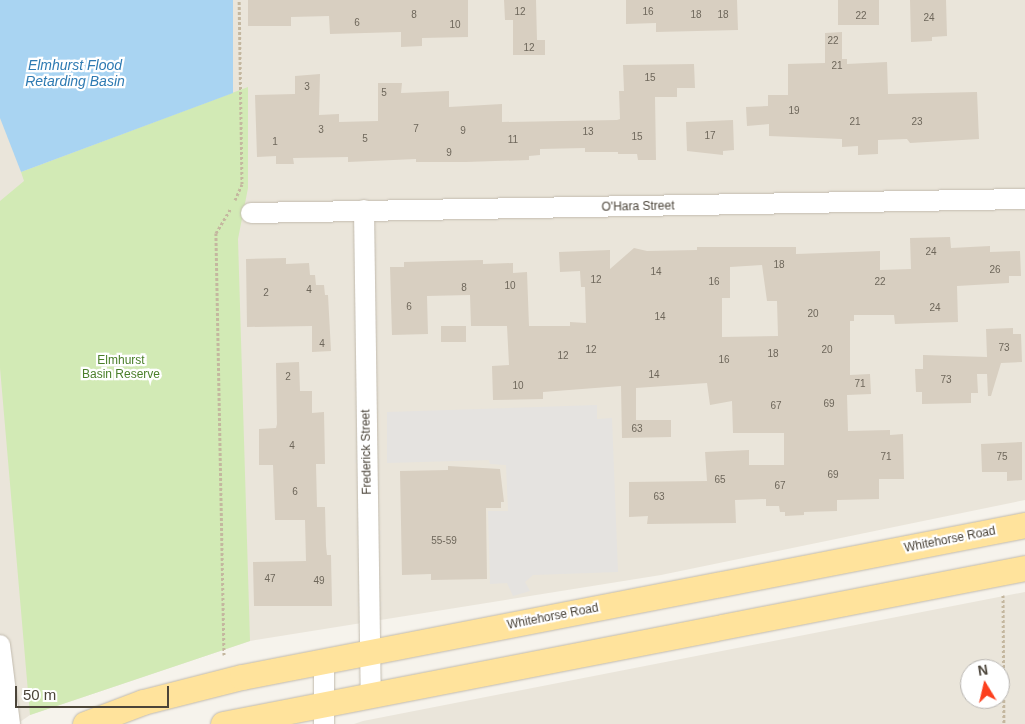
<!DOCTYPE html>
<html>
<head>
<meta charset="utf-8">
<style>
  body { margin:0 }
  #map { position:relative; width:1025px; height:724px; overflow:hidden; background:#f6f3ec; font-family:Arial,sans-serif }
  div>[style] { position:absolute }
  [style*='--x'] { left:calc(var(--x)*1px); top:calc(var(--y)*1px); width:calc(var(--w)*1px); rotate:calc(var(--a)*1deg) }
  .residential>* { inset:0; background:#eae5da }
  .green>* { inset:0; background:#d2eab5 }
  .parking>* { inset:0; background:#e5e3e0 }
  .water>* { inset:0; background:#a9d4f2 }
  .building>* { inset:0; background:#d8cfc1; transform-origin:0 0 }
  .path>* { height:3px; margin-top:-1.5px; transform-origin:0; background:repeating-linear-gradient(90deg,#c4b79f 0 2.5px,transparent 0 5px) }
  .roads { filter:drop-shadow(0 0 1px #c2bbae) drop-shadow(0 0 1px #c2bbae) }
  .minor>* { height:20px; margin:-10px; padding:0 10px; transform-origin:10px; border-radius:10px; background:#fff }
  .major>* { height:25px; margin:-12.5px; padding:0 12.5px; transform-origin:12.5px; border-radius:12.5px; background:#ffe39c }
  span { translate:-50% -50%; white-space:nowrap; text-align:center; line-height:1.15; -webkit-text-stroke:4.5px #fff; paint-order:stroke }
  .number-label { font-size:10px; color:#6e675b }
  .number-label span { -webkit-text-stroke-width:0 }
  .street-label { font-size:12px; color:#4b4439 }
  .park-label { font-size:12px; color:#4a7f2a }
  .water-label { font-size:14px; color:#2e7ab2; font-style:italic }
  .north { position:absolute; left:960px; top:659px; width:50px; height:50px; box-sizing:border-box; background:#fff; border:1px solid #b7b4b0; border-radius:50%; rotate:351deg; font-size:14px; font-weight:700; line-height:20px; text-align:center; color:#4b4439 }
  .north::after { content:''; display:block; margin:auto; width:18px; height:22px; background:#fc3f1d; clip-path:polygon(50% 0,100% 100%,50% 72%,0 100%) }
  .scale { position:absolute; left:15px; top:686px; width:154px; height:22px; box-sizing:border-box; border:2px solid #4b4439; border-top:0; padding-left:6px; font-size:15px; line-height:18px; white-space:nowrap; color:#4b4439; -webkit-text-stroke:4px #fff; paint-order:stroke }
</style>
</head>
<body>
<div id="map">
  <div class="residential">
    <i style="clip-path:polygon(0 0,1025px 0,1025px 500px,661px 575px,250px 641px,30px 715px,17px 724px,0 724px)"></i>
    <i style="clip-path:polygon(evenodd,1025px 592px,1025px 724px,354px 724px,363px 721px,1025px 592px,970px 669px,1000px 669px,1000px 699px,970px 699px,970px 669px)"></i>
  </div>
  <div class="green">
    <i style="clip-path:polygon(248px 87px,248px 188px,238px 239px,250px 641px,30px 715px,0 368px,0 201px,24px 181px,21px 172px)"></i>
  </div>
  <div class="parking">
    <i style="clip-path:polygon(597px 405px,597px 419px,612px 418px,618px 572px,533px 575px,525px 582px,530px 591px,513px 596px,507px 583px,490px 584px,488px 511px,508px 511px,506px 465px,490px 464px,489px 460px,387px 463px,387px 412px)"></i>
  </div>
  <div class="water">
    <i style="clip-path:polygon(0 0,233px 0,233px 93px,21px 172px,0 118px)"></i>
  </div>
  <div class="building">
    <i style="clip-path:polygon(248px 0,468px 0,468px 37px,422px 38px,422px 46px,401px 47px,401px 32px,330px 34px,329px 16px,291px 17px,291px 26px,248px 26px)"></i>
    <i style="clip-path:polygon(504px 0,536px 0,537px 40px,545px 40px,545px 55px,513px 55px,513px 20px,505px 20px)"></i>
    <i style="clip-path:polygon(626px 0,737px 0,738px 30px,656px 32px,656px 23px,626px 24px)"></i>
    <i style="left:838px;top:0;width:41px;height:25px"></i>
    <i style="clip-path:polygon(910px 0,946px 0,947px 36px,932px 37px,932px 41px,911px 42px)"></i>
    <i style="clip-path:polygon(842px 32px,842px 59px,847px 59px,847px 64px,887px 62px,888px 94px,977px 92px,979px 139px,910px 143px,907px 139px,878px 140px,878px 154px,858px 155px,858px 146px,842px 147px,842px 139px,769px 136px,769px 124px,747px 126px,746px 107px,768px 106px,768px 95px,788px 95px,788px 64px,825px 63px,825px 33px)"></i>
    <i style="clip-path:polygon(694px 64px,695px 88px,677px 88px,677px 97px,655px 97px,656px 160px,638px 160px,637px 154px,618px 154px,618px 152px,585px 152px,585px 148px,540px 149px,540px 155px,529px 156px,529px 160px,466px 162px,416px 162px,416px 159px,348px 162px,348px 157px,293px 158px,294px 164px,276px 164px,276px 156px,257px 157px,255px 95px,295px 94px,295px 76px,320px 74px,319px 115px,339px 114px,339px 122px,378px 121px,378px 83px,402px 83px,401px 93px,449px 91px,449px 107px,502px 104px,502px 122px,617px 120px,620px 119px,619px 91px,624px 91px,623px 65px)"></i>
    <i style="clip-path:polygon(733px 120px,734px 150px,723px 151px,723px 155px,687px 151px,686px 122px)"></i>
    <i style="clip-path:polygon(evenodd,950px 237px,951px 248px,990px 246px,990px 252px,1020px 251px,1021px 276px,1009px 276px,1009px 283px,957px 286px,958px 322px,895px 324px,894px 315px,854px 315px,854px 321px,850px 321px,850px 375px,870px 374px,871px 394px,847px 395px,848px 431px,890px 430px,890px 435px,903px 434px,904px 479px,879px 479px,879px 499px,837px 500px,837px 511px,804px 512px,804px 515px,785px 516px,785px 512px,780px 512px,779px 506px,766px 506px,766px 499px,735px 500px,736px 523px,647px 524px,648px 516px,629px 517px,629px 482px,707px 481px,705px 452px,749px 450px,749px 465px,784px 465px,784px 433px,733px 433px,732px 401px,710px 405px,707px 383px,636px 388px,636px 420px,671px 420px,671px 437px,622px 438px,621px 386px,543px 392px,543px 399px,493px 400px,492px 366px,509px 365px,507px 326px,471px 326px,470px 295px,427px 296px,428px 334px,392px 335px,390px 267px,404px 267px,404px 262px,483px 260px,483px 264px,513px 263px,513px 273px,527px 272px,529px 326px,570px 326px,570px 322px,586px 323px,585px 287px,581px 287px,580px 271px,560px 272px,559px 252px,610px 250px,610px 269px,634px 248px,647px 251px,697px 250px,697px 247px,796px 247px,796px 254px,880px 251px,880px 270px,911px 269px,910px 238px,950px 237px,762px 265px,767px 301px,777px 301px,778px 336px,722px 337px,722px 298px,730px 298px,730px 267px,762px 265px)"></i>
    <i style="clip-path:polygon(286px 258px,286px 264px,309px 263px,310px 275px,315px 275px,316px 285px,324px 285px,325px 295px,328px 295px,331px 351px,312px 352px,312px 326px,247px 327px,246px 259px)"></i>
    <i style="left:441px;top:326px;width:25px;height:16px"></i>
    <i style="clip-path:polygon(1013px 328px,1013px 334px,1021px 334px,1022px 362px,1001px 363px,991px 396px,988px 396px,987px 374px,977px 374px,978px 393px,971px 393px,971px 403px,922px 404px,922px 392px,916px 392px,915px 369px,923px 369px,923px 355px,987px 357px,986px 329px)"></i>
    <i style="clip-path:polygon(299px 362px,300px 391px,312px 391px,312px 413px,324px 412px,325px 464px,316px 464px,317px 507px,325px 507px,326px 546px,327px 555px,331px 555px,332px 606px,254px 606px,253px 562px,306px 561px,305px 520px,275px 520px,273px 465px,259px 465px,259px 429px,276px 428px,277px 424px,276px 363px)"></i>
    <i style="clip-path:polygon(1022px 442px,1022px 480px,1007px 481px,1007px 472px,982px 472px,981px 444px)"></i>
    <i style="clip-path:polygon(448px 466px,500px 469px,504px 502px,501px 502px,501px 508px,486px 508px,487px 579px,431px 580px,431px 574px,402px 575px,400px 471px,448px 470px)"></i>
  </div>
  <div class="path">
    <i style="--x:235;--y:200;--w:17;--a:-66"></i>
    <i style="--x:242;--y:184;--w:184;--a:-90.9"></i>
    <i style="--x:1003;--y:595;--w:129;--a:89.6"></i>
    <i style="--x:224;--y:655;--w:422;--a:-91.1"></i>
    <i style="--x:216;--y:233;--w:29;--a:-59"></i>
  </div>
  <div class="roads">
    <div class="minor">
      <i style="--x:364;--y:210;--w:483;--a:89.2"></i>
      <i style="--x:251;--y:213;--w:774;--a:-1.04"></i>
      <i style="--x:0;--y:645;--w:80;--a:82.8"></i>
      <i style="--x:324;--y:661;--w:63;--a:90"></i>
    </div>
    <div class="major">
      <i style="--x:85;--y:724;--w:62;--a:-20.8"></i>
      <i style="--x:143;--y:702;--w:102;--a:-14.2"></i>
      <i style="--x:242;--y:677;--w:798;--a:-10.99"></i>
      <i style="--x:223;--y:724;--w:817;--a:-11.01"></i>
    </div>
  </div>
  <div class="number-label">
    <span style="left:520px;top:12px">12</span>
    <span style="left:648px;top:12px">16</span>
    <span style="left:414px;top:15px">8</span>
    <span style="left:696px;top:15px">18</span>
    <span style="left:723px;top:15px">18</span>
    <span style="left:861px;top:16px">22</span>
    <span style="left:929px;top:18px">24</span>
    <span style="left:357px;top:23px">6</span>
    <span style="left:455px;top:25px">10</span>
    <span style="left:833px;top:41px">22</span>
    <span style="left:529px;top:48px">12</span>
    <span style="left:837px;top:66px">21</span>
    <span style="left:650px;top:78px">15</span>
    <span style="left:307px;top:87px">3</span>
    <span style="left:384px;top:93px">5</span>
    <span style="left:794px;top:111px">19</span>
    <span style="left:855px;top:122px">21</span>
    <span style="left:917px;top:122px">23</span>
    <span style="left:416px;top:129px">7</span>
    <span style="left:321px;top:130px">3</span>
    <span style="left:463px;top:131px">9</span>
    <span style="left:588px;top:132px">13</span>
    <span style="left:710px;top:136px">17</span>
    <span style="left:637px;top:137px">15</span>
    <span style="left:365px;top:139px">5</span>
    <span style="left:513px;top:140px">11</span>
    <span style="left:275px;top:142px">1</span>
    <span style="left:449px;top:153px">9</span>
    <span style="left:931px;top:252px">24</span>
    <span style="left:779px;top:265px">18</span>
    <span style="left:995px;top:270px">26</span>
    <span style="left:656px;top:272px">14</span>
    <span style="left:596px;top:280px">12</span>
    <span style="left:714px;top:282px">16</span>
    <span style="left:880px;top:282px">22</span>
    <span style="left:510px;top:286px">10</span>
    <span style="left:464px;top:288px">8</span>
    <span style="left:309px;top:290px">4</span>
    <span style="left:266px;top:293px">2</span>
    <span style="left:409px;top:307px">6</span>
    <span style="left:935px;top:308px">24</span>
    <span style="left:813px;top:314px">20</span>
    <span style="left:660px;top:317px">14</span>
    <span style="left:322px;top:344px">4</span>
    <span style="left:1004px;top:348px">73</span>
    <span style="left:591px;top:350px">12</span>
    <span style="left:827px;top:350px">20</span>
    <span style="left:773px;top:354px">18</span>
    <span style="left:563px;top:356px">12</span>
    <span style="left:724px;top:360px">16</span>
    <span style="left:654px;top:375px">14</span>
    <span style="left:288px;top:377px">2</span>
    <span style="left:946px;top:380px">73</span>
    <span style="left:860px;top:384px">71</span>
    <span style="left:518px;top:386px">10</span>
    <span style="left:829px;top:404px">69</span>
    <span style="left:776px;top:406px">67</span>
    <span style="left:637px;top:429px">63</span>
    <span style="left:292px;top:446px">4</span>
    <span style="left:886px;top:457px">71</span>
    <span style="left:1002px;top:457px">75</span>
    <span style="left:833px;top:475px">69</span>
    <span style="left:720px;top:480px">65</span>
    <span style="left:780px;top:486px">67</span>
    <span style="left:295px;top:492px">6</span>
    <span style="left:659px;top:497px">63</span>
    <span style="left:444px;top:541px">55-59</span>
    <span style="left:270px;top:579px">47</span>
    <span style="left:319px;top:581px">49</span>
  </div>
  <div class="street-label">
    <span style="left:638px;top:207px;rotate:-1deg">O'Hara Street</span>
    <span style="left:367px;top:452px;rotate:-91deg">Frederick Street</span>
    <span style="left:950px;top:540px;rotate:-11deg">Whitehorse Road</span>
    <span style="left:553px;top:617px;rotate:-11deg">Whitehorse Road</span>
  </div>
  <div class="park-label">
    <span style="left:121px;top:368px">Elmhurst<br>Basin Reserve</span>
  </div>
  <div class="water-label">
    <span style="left:75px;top:73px">Elmhurst Flood<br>Retarding Basin</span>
  </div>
  <div class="north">N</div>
  <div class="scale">50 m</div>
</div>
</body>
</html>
